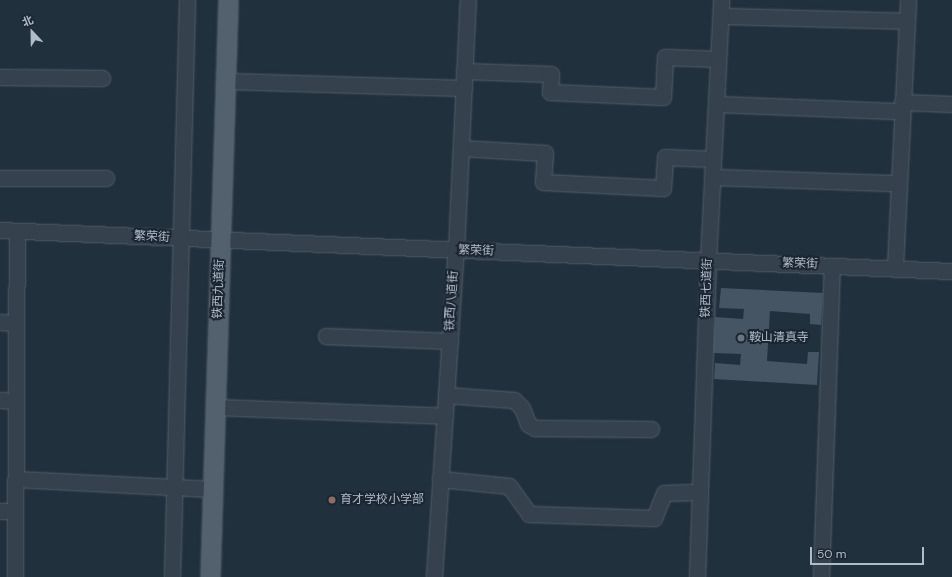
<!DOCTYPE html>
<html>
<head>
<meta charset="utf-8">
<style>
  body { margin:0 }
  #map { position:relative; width:952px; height:577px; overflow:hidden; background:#21303d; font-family:"DM Sans","Noto Sans SC",sans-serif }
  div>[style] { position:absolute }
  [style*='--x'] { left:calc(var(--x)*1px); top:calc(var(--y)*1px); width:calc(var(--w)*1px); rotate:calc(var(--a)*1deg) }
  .building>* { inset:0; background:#455564 }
  .roads { filter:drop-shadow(0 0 1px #545f6b) drop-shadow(0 0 1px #545f6b) }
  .minor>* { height:15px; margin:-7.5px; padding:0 7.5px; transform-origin:7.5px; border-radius:7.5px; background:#35414d }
  .major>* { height:19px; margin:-9.5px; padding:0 9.5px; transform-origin:9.5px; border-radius:9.5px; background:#53606d }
  .dots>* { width:11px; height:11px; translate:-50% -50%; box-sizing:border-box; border:2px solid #1b2632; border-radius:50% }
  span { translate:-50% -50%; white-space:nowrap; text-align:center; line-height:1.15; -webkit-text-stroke:4px #1b2632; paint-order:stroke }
  .street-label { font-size:12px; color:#b1bcc9 }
  .poi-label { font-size:12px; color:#b1bcc9 }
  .left { translate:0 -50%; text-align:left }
  .north { position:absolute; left:12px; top:12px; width:40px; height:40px; -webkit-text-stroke:3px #1b2632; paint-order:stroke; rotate:338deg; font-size:11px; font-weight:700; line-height:16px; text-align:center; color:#b1bcc9 }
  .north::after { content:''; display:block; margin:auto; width:14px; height:18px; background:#b1bcc9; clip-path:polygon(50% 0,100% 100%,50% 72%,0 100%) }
  .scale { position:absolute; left:810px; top:547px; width:114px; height:18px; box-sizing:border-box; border:2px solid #b1bcc9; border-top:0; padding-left:5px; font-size:12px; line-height:14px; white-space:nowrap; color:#b1bcc9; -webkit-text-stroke:3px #1b2632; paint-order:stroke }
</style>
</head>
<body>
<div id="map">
  <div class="building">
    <i style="clip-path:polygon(721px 288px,823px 293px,821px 325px,810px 324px,810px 314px,770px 311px,767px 361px,807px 364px,808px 352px,819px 352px,817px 385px,714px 379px,715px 363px,740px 365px,741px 354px,713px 353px,715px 317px,743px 319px,744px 309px,719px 308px)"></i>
  </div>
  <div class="roads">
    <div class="minor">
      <i style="--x:721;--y:16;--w:185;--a:1.5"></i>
      <i style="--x:464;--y:71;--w:87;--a:2"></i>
      <i style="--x:551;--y:74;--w:18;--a:93"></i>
      <i style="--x:550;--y:92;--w:113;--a:2.5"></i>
      <i style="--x:663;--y:97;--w:40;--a:-87.1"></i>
      <i style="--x:665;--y:57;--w:53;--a:2.2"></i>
      <i style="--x:0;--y:77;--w:102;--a:0.6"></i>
      <i style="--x:226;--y:81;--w:238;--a:1.7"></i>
      <i style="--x:902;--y:102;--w:50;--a:2.3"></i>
      <i style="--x:716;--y:104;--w:186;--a:2.2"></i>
      <i style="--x:461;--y:148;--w:84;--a:3.4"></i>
      <i style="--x:545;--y:153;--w:29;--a:94"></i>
      <i style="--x:543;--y:182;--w:120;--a:2.9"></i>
      <i style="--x:663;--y:188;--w:31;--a:-86"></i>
      <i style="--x:665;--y:157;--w:48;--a:2.4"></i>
      <i style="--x:713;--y:177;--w:185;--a:1.9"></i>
      <i style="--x:0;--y:178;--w:106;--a:0"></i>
      <i style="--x:0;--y:230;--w:953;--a:2.47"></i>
      <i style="--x:895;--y:267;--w:267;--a:-87.2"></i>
      <i style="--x:0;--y:322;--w:16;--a:4"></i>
      <i style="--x:326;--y:336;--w:124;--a:2.3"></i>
      <i style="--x:446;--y:395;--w:68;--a:4.2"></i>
      <i style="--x:514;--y:400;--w:11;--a:45"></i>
      <i style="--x:522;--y:408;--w:17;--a:69"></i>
      <i style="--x:528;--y:424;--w:8;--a:30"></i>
      <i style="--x:535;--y:428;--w:116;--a:0.5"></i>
      <i style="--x:0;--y:400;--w:16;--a:4"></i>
      <i style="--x:215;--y:407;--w:230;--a:2.2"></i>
      <i style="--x:16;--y:479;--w:196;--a:2.9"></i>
      <i style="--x:440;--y:479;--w:69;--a:5.8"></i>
      <i style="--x:509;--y:486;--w:34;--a:54"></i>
      <i style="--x:529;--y:514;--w:125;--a:1.8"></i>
      <i style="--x:654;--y:518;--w:27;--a:-68"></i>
      <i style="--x:664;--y:493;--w:36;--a:-2"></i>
      <i style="--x:0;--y:511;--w:15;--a:0"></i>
      <i style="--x:15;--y:577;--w:346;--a:-89.7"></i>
      <i style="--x:172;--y:577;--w:577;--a:-88.51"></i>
      <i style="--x:434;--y:577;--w:328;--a:-86.2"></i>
      <i style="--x:456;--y:250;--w:250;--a:-87.3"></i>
      <i style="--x:697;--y:577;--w:316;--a:-88"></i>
      <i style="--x:708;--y:261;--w:261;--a:-87.1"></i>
      <i style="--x:821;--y:577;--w:311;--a:-88"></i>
    </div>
    <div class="major">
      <i style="--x:210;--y:577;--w:577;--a:-88.21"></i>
    </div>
  </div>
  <div class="dots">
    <i style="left:741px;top:338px;background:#6b7280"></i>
    <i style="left:332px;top:500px;background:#8d6e63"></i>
  </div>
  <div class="street-label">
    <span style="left:152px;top:237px;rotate:3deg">繁荣街</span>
    <span style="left:476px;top:251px;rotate:2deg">繁荣街</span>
    <span style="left:800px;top:264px;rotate:2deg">繁荣街</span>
    <span style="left:707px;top:288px;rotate:-88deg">铁西七道街</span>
    <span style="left:219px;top:289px;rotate:-88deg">铁西九道街</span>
    <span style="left:452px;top:301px;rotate:-86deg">铁西八道街</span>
  </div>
  <div class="poi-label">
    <span class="left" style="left:749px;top:338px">鞍山清真寺</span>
    <span class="left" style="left:340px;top:500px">育才学校小学部</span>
  </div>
  <div class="north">北</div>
  <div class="scale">50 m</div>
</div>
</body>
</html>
